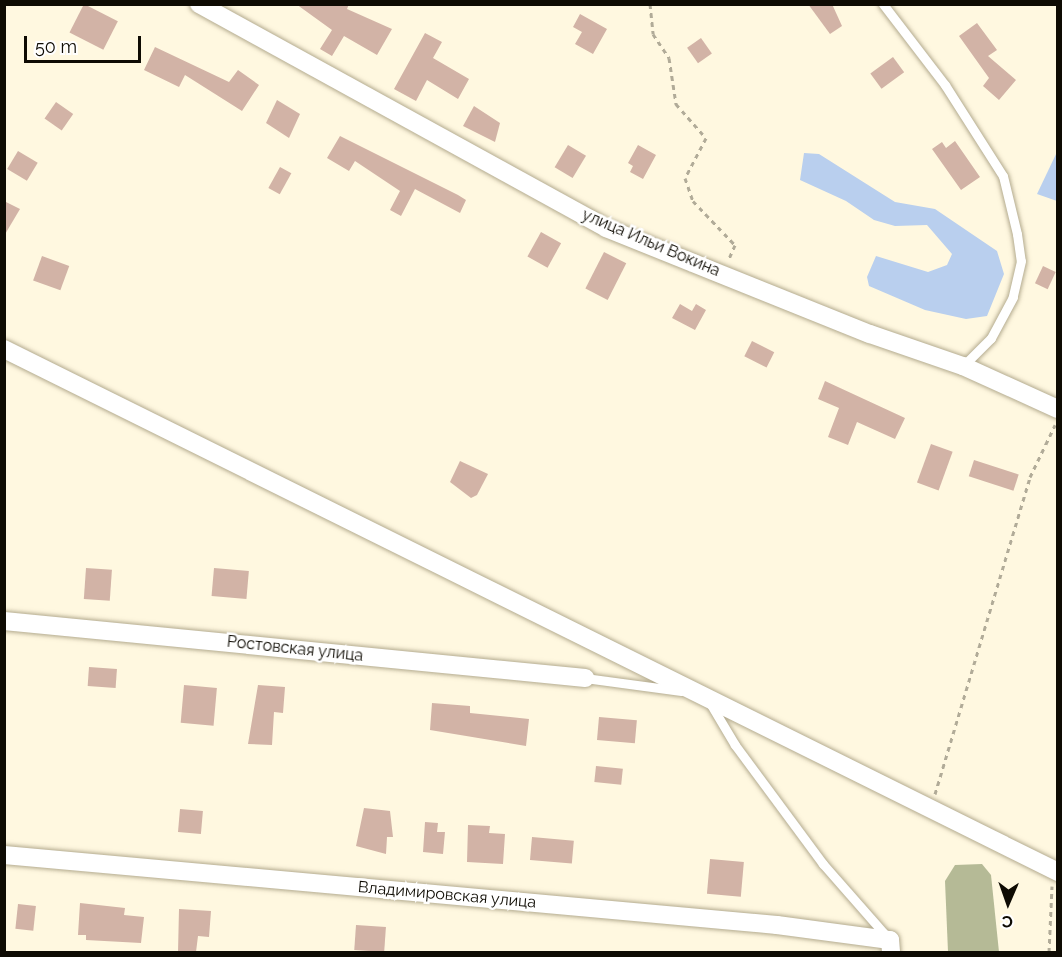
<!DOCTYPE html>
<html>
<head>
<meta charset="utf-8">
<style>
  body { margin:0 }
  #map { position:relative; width:1062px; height:957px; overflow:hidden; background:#fff8e0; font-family:Raleway,sans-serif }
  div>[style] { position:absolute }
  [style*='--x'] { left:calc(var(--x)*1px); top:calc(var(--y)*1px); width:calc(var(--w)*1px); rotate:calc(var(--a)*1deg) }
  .forest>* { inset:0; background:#b5ba96 }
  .water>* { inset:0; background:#b9cfee }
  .building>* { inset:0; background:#d2b3a6; transform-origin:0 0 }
  .path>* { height:3px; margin-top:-1.5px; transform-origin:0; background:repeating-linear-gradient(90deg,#b1ab98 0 4.5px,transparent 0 9px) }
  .roads { filter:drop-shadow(0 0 2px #b4ab8f) drop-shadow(0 0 2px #b4ab8f) }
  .lane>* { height:9px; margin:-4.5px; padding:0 4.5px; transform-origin:4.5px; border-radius:4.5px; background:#fff }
  .street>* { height:18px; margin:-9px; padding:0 9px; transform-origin:9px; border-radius:9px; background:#fff }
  span { translate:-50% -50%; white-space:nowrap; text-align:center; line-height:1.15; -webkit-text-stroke:5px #fff; paint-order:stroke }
  .street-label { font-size:16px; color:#0e0b03 }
  .frame { position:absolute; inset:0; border:6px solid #0e0b03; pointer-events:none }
  .north { position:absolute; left:978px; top:873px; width:60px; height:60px; -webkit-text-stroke:4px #fff; paint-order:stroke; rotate:182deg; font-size:16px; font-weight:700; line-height:24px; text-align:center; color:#0e0b03 }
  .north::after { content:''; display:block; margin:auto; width:21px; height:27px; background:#0e0b03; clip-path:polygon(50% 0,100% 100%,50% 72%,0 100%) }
  .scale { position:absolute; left:24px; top:36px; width:117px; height:27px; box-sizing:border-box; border:3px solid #0e0b03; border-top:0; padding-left:8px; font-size:18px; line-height:21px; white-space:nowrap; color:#0e0b03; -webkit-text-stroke:4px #fff; paint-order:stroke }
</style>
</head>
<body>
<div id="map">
  <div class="forest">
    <i style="clip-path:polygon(982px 864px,991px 875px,999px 952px,948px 952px,945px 881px,955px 865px)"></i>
  </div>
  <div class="water">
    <i style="clip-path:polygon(1057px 152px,1057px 201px,1037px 194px)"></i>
    <i style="clip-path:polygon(804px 153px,819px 154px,895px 202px,935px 209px,997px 251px,1004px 274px,987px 316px,966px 319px,925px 310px,869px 286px,867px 277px,876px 256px,928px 272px,947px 265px,952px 254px,927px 225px,895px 226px,874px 220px,846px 201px,800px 180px)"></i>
  </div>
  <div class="building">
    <i style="left:84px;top:4px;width:38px;height:32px;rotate:27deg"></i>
    <i style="clip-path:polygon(296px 4px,349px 4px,347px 9px,392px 29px,377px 55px,344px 36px,332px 56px,320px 49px,332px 30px)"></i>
    <i style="clip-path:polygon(808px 4px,832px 4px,842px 26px,830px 34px)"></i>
    <i style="clip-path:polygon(580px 14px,607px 29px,593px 54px,575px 44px,582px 32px,573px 27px)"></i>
    <i style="clip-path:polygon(977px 23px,997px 50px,988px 56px,1016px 80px,999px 100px,983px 86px,989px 78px,959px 36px)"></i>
    <i style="clip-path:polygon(425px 33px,442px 42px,433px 58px,469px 79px,458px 99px,427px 80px,416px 101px,394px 89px)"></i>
    <i style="left:701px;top:38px;width:19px;height:17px;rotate:55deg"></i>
    <i style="clip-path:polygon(155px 47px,229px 82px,238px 70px,259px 85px,242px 111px,185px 75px,179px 87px,144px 70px)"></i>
    <i style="left:893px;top:57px;width:19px;height:28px;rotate:54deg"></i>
    <i style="clip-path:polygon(277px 100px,300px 114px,289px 138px,266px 123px)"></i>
    <i style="left:56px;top:102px;width:21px;height:20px;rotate:35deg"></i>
    <i style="clip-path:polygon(474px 106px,500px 123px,495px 142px,463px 126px)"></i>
    <i style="clip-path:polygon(340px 136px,458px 195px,466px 200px,460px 213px,415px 189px,401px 216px,390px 210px,400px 191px,355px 161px,349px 171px,327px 158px)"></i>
    <i style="clip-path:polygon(955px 141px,980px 177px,961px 190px,932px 149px,942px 142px,946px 148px)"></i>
    <i style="left:568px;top:145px;width:21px;height:26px;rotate:31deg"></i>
    <i style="clip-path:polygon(638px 145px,656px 155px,643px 179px,630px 172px,633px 166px,628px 163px)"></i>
    <i style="left:18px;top:151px;width:23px;height:21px;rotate:31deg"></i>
    <i style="left:280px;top:167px;width:13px;height:24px;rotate:29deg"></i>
    <i style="clip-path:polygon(4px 201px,20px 209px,4px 236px)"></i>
    <i style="left:541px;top:232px;width:23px;height:28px;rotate:29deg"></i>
    <i style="left:604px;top:252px;width:25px;height:41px;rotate:27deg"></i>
    <i style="left:42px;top:256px;width:29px;height:26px;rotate:20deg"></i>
    <i style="left:1043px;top:266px;width:14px;height:19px;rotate:25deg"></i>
    <i style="clip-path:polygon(680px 304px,692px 311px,696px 304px,706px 310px,695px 330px,672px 318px)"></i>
    <i style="left:752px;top:341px;width:25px;height:17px;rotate:27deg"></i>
    <i style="clip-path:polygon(825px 381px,905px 418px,895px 439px,857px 422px,848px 445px,828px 437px,839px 408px,818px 399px)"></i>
    <i style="left:931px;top:444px;width:23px;height:41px;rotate:20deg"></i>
    <i style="left:974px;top:460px;width:47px;height:17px;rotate:18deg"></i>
    <i style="clip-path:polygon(460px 461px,488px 474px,477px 495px,471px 498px,450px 482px)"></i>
    <i style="left:86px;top:568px;width:26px;height:31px;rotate:4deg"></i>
    <i style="left:214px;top:568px;width:35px;height:28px;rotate:5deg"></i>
    <i style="left:89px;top:667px;width:28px;height:19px;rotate:4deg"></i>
    <i style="left:184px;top:685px;width:33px;height:38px;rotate:5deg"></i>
    <i style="clip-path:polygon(258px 685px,285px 687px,283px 713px,274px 712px,272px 745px,248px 744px)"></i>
    <i style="clip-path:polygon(432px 703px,470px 706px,470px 713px,529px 719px,526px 746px,430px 730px)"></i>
    <i style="left:599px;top:717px;width:38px;height:23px;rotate:5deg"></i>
    <i style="left:596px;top:766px;width:27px;height:16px;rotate:6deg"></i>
    <i style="clip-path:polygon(364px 808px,390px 811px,393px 837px,387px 837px,386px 854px,356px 846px)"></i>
    <i style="left:180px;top:809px;width:23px;height:23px;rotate:5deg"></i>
    <i style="clip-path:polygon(425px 822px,438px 823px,437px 832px,445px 832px,443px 854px,423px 852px)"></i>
    <i style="clip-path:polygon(468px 825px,490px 826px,489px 833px,505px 834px,503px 864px,467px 862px)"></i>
    <i style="left:532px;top:837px;width:42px;height:23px;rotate:5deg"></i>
    <i style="left:710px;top:859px;width:34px;height:35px;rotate:5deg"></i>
    <i style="clip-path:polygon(80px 903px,125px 908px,124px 915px,144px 917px,141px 943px,86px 940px,86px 935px,78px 935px)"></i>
    <i style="left:18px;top:904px;width:18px;height:25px;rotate:6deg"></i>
    <i style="clip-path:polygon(179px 909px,211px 911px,209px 937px,198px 936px,196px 952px,178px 952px)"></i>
    <i style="left:356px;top:925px;width:30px;height:25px;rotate:4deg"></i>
  </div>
  <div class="path">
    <i style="--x:650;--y:4;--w:30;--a:84"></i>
    <i style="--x:653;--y:34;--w:29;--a:56"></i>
    <i style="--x:669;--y:58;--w:47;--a:81.3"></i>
    <i style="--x:676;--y:104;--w:45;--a:48.6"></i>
    <i style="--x:706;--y:138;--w:45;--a:117.7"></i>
    <i style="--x:685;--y:178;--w:24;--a:71"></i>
    <i style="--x:693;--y:201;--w:61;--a:46.3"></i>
    <i style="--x:735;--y:245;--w:17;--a:114"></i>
    <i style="--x:935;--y:794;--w:331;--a:-73.3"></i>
    <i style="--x:1030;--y:477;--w:58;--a:-64.3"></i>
    <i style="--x:1049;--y:952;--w:66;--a:-87.4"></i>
  </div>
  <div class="roads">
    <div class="lane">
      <i style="--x:883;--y:4;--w:102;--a:52.6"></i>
      <i style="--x:945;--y:85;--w:108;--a:57.5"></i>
      <i style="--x:1003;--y:176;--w:60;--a:76.4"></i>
      <i style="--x:1017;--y:234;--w:27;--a:82"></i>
      <i style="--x:1021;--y:261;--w:37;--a:103"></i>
      <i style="--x:1013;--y:297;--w:47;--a:118.2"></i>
      <i style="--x:991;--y:338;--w:40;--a:135"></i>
      <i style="--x:585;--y:678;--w:97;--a:7.7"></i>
      <i style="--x:710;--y:703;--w:49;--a:59.2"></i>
      <i style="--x:735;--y:745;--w:148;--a:53.5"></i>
      <i style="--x:823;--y:864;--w:98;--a:48.7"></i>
    </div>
    <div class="street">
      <i style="--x:199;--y:4;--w:465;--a:28.8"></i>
      <i style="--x:606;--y:228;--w:284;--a:21.9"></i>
      <i style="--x:870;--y:334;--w:98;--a:19"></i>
      <i style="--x:963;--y:366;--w:104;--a:24.4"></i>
      <i style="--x:4;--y:349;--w:1177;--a:26.39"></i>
      <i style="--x:4;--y:621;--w:584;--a:5.6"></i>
      <i style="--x:4;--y:855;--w:776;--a:5.17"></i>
      <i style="--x:777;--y:925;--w:114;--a:7.6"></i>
      <i style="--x:890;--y:940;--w:12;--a:85"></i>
    </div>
  </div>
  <div class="street-label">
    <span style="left:651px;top:243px;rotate:23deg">улица Ильи Вокина</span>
    <span style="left:295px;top:649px;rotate:6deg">Ростовская улица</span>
    <span style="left:447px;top:895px;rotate:5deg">Владимировская улица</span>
  </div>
  <div class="frame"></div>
  <div class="north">С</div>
  <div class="scale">50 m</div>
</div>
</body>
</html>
